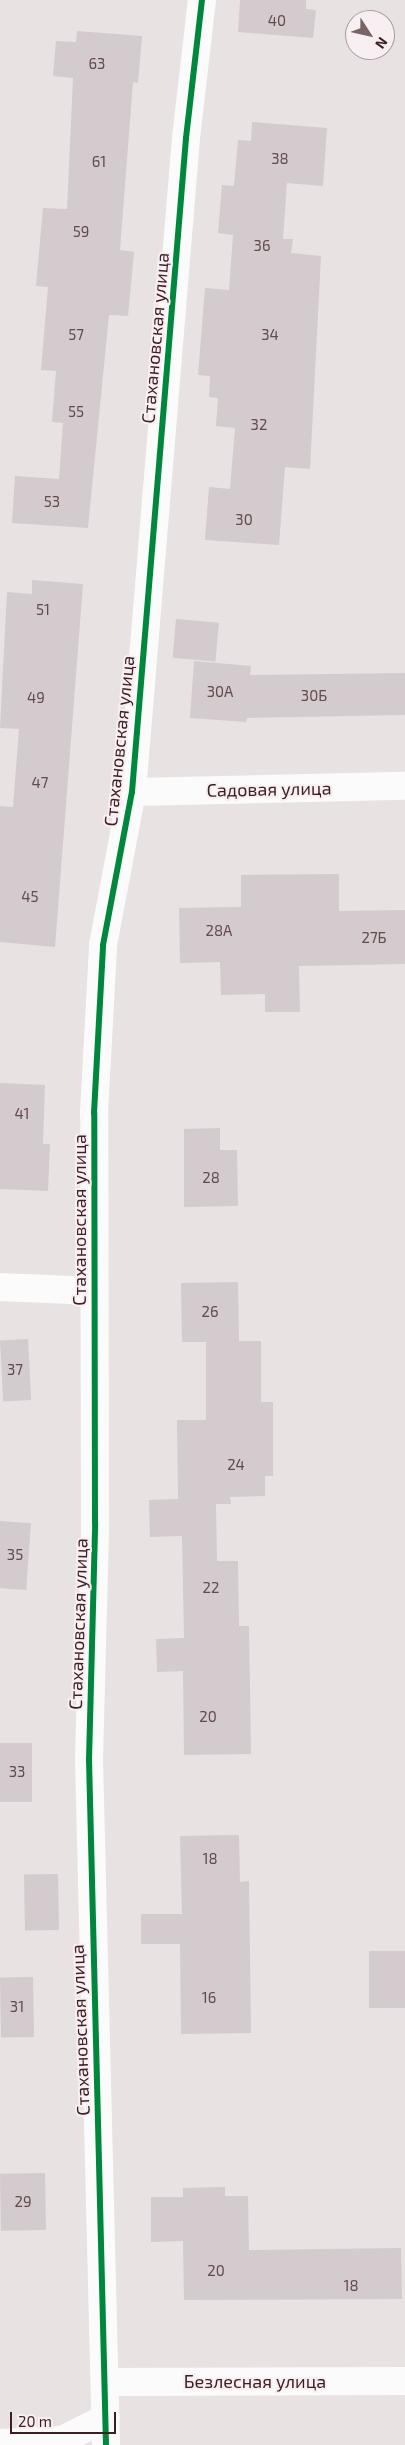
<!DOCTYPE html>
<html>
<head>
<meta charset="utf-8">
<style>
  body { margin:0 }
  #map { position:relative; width:405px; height:2445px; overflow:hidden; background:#e8e2e3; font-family:"Exo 2",sans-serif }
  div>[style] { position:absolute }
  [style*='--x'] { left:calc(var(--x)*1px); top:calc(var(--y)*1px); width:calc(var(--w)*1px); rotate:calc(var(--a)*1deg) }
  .building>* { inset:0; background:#d3cbcd; transform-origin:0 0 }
  .minor>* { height:28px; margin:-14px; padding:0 14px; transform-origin:14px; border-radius:14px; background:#fcfbfb }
  .cycleway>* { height:6px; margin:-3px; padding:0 3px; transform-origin:3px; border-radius:3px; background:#00873e }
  span { translate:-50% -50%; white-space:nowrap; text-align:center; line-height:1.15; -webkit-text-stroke:4px #f8eff2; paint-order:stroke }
  .number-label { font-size:15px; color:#634a4d }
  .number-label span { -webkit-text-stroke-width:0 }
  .street-label { font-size:18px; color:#3d1e21 }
  .north { position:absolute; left:345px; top:10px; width:50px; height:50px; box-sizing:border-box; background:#f8eff2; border:1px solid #ad9b9e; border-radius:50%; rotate:125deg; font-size:14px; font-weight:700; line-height:20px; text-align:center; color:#3d1e21 }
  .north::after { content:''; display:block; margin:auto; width:18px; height:22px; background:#796365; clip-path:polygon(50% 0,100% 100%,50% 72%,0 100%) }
  .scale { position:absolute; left:10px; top:2412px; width:106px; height:22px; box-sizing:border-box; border:2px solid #3d1e21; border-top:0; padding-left:6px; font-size:15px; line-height:18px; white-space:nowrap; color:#3d1e21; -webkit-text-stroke:4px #f8eff2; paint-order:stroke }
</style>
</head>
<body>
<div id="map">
  <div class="building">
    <i style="clip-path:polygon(240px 0,306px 0,306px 9px,316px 10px,313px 38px,238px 32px)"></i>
    <i style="clip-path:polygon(77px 31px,142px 36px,138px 83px,133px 82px,120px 250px,134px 252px,128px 316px,109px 315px,88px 528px,12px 523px,15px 476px,59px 479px,63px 423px,52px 422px,56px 371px,41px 370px,48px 287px,36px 286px,43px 208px,67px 209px,73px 78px,53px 76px,56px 41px,76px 42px)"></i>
    <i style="clip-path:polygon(252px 122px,327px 128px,323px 186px,287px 183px,283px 239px,293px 239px,291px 253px,321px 256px,310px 469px,285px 467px,279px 545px,205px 540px,209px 487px,230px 489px,235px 428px,216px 426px,218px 398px,209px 397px,210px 376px,198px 375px,205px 288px,229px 290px,233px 235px,218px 233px,222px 185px,234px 186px,238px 140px,251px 141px)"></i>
    <i style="clip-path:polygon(32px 580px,83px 584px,55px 947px,0 942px,0 806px,13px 807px,19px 729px,0 728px,7px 592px,32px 594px)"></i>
    <i style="left:176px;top:619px;width:43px;height:39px;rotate:5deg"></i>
    <i style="clip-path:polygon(194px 661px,251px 666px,250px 675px,405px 673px,405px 715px,247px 718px,246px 722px,190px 718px)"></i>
    <i style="clip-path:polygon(339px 874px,339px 911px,405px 910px,405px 964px,299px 966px,300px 1012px,265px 1012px,265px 994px,221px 995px,220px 962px,180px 963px,179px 908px,241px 907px,241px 875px)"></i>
    <i style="clip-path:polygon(0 1083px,45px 1085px,43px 1144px,50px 1144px,48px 1191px,0 1189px)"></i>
    <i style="clip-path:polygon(220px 1128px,220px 1150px,237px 1150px,238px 1206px,184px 1207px,184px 1129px)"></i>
    <i style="clip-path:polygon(238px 1282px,239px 1341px,261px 1341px,261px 1402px,273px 1402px,273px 1476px,265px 1476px,265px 1496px,230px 1497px,231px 1504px,216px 1504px,217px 1561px,238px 1561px,239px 1626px,249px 1626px,251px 1754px,184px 1755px,183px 1671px,157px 1672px,156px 1639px,184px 1638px,182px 1536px,150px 1537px,149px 1500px,178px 1499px,177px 1420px,206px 1420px,206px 1342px,182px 1342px,181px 1283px)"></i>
    <i style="left:28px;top:1339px;width:61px;height:28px;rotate:87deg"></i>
    <i style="left:0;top:1521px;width:31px;height:67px;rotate:4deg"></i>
    <i style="left:0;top:1743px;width:32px;height:59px"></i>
    <i style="clip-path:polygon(239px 1835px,240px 1882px,249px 1881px,251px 2033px,181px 2034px,180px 1944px,141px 1944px,141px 1914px,182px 1914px,180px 1836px)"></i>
    <i style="left:58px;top:1874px;width:56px;height:34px;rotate:89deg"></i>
    <i style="left:405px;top:1951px;width:57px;height:36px;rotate:90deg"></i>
    <i style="left:33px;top:1977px;width:60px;height:33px;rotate:89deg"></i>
    <i style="left:45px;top:2173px;width:57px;height:45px;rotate:89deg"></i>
    <i style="clip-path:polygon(225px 2187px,225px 2196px,248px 2196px,249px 2250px,401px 2248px,402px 2299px,184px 2300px,183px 2241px,151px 2242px,151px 2197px,183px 2197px,183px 2188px)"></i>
  </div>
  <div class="minor">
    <i style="--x:132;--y:792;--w:273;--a:-1.3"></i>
    <i style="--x:0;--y:1287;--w:94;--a:2.4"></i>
    <i style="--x:105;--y:2382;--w:300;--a:-0.2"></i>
    <i style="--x:0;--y:2443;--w:62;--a:-2.8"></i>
    <i style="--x:62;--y:2440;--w:49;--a:-26.6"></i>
    <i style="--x:106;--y:2445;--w:685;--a:-91.42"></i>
    <i style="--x:89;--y:1760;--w:237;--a:-88.5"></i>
    <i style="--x:95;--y:1523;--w:410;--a:-90.1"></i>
    <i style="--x:94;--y:1113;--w:168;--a:-86.9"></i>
    <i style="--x:103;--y:945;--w:156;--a:-79.3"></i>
    <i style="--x:132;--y:792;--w:656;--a:-85.28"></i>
    <i style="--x:186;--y:138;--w:139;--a:-83.4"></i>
  </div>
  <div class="cycleway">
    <i style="--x:106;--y:2445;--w:685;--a:-91.42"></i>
    <i style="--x:89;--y:1760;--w:237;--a:-88.5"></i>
    <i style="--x:95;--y:1523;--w:410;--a:-90.1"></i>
    <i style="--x:94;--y:1113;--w:168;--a:-86.9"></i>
    <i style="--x:103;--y:945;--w:156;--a:-79.3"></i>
    <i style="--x:132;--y:792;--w:656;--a:-85.28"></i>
    <i style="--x:186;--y:138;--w:139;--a:-83.4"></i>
  </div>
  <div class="number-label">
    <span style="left:277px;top:21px">40</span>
    <span style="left:97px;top:64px">63</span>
    <span style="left:280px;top:159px">38</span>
    <span style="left:99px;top:162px">61</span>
    <span style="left:81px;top:232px">59</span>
    <span style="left:262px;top:246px">36</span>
    <span style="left:76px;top:335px">57</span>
    <span style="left:270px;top:335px">34</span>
    <span style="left:76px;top:412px">55</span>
    <span style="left:259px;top:425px">32</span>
    <span style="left:52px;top:502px">53</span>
    <span style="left:244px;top:520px">30</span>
    <span style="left:43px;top:610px">51</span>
    <span style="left:220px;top:692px">30А</span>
    <span style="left:314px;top:696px">30Б</span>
    <span style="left:36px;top:698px">49</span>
    <span style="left:40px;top:783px">47</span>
    <span style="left:30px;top:897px">45</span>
    <span style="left:219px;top:931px">28А</span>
    <span style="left:374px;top:938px">27Б</span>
    <span style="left:22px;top:1114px">41</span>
    <span style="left:211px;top:1178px">28</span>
    <span style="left:210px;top:1312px">26</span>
    <span style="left:15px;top:1370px">37</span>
    <span style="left:236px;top:1465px">24</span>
    <span style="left:15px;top:1555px">35</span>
    <span style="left:211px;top:1588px">22</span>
    <span style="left:208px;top:1717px">20</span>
    <span style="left:17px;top:1772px">33</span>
    <span style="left:210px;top:1859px">18</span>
    <span style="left:209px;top:1998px">16</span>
    <span style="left:17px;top:2007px">31</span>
    <span style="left:23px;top:2202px">29</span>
    <span style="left:216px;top:2271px">20</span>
    <span style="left:351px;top:2286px">18</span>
  </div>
  <div class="street-label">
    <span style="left:155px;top:338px;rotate:-85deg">Стахановская улица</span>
    <span style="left:119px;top:741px;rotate:-84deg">Стахановская улица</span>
    <span style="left:269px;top:789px;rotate:-1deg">Садовая улица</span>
    <span style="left:79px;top:1220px;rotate:-90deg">Стахановская улица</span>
    <span style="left:78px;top:1624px;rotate:-88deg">Стахановская улица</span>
    <span style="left:80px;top:2030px;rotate:-92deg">Стахановская улица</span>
    <span style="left:255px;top:2381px">Безлесная улица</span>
  </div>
  <div class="north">N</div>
  <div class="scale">20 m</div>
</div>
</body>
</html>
